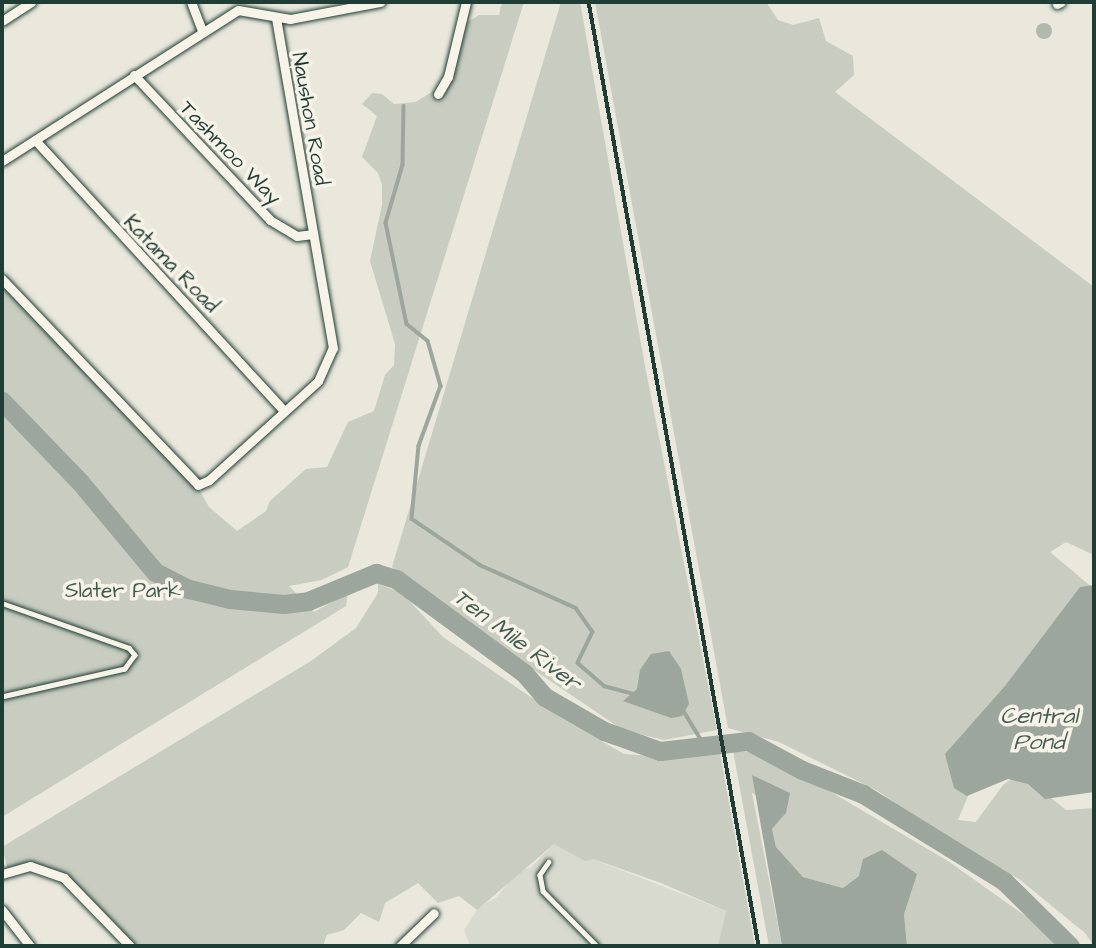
<!DOCTYPE html>
<html>
<head>
<meta charset="utf-8">
<style>
  body { margin:0 }
  #map { position:relative; width:1096px; height:948px; overflow:hidden; background:#eae8dd; font-family:"Architects Daughter",sans-serif }
  div>[style] { position:absolute }
  [style*='--x'] { left:calc(var(--x)*1px); top:calc(var(--y)*1px); width:calc(var(--w)*1px); rotate:calc(var(--a)*1deg) }
  .built>* { inset:0; background:#d9dacf }
  .green>* { inset:0; background:#c8ccc1 }
  .water>* { inset:0; background:#9ca69c }
  .stream>* { height:3.5px; margin:-1.75px; padding:0 1.75px; transform-origin:1.75px; border-radius:1.75px; background:#9ca69c }
  .river>* { height:19px; margin:-9.5px; padding:0 9.5px; transform-origin:9.5px; border-radius:9.5px; background:#9ca69c }
  .building>* { inset:0; background:#b2b8ae }
  .round { border-radius:50% }
  .roads { filter:drop-shadow(0 0 2px #1f3d34) drop-shadow(0 0 2px #1f3d34) }
  .service>* { height:4.5px; margin:-2.25px; padding:0 2.25px; transform-origin:2.25px; border-radius:2.25px; background:#f7f3e8 }
  .minor>* { height:9px; margin:-4.5px; padding:0 4.5px; transform-origin:4.5px; border-radius:4.5px; background:#f7f3e8 }
  .rail>* { height:3.5px; margin:-1.75px; padding:0 1.75px; transform-origin:1.75px; border-radius:1.75px; background:#1f3d34 }
  span { translate:-50% -50%; white-space:nowrap; text-align:center; line-height:1.15; -webkit-text-stroke:7px #f7f3e8; paint-order:stroke }
  .street-label { font-size:21px; color:#1f3d34 }
  .park-label { font-size:21px; color:#415a50 }
  .water-label { font-size:23px; color:#445c53; font-style:italic }
  .frame { position:absolute; inset:0; border:4px solid #1f3d34; pointer-events:none }
</style>
</head>
<body>
<div id="map">
  <div class="built">
    <i style="clip-path:polygon(554px 844px,726px 911px,718px 946px,470px 946px,464px 930px,479px 907px,497px 897px,520px 869px,530px 868px)"></i>
  </div>
  <div class="green">
    <i style="clip-path:polygon(502px 2px,524px 2px,348px 567px,322px 580px,289px 586px,314px 612px,348px 593px,346px 606px,2px 817px,2px 279px,199px 489px,209px 507px,237px 531px,266px 511px,270px 501px,306px 469px,327px 467px,348px 422px,374px 411px,385px 375px,394px 365px,395px 344px,370px 261px,382px 205px,382px 185px,378px 173px,362px 157px,377px 116px,362px 104px,372px 93px,382px 94px,394px 104px,416px 102px,433px 91px,445px 90px,464px 24px,479px 15px,499px 15px)"></i>
    <i style="clip-path:polygon(561px 2px,580px 2px,645px 366px,717px 730px,664px 740px,623px 730px,470px 627px,392px 567px)"></i>
    <i style="clip-path:polygon(595px 2px,766px 2px,778px 20px,793px 25px,819px 18px,826px 41px,853px 56px,854px 75px,835px 92px,1094px 287px,1094px 555px,1066px 542px,1050px 552px,1094px 589px,1065px 735px,974px 782px,958px 820px,976px 822px,1003px 785px,1020px 773px,1066px 810px,1094px 808px,1094px 946px,1085px 933px,1019px 879px,934px 831px,878px 791px,779px 742px,728px 728px)"></i>
    <i style="clip-path:polygon(378px 584px,402px 593px,443px 637px,560px 717px,624px 754px,682px 758px,720px 753px,755px 946px,718px 946px,726px 911px,661px 883px,593px 859px,585px 861px,554px 844px,477px 910px,459px 896px,438px 903px,418px 883px,385px 903px,379px 922px,361px 913px,344px 930px,327px 935px,323px 946px,133px 946px,67px 879px,28px 869px,9px 874px,2px 847px,311px 661px,356px 628px,378px 593px)"></i>
    <i style="clip-path:polygon(733px 751px,749px 752px,787px 766px,948px 861px,1048px 932px,1059px 946px,907px 946px,904px 914px,909px 890px,859px 876px,843px 888px,803px 877px,776px 847px,772px 829px,786px 813px,752px 793px,782px 946px,769px 946px)"></i>
  </div>
  <div class="water">
    <i style="clip-path:polygon(1094px 585px,1094px 792px,1045px 799px,1028px 784px,1008px 779px,967px 796px,954px 788px,945px 754px,1005px 686px,1080px 587px)"></i>
    <i style="clip-path:polygon(669px 651px,681px 669px,689px 704px,682px 716px,671px 718px,623px 701px,637px 689px,640px 670px,651px 654px)"></i>
    <i style="clip-path:polygon(752px 775px,790px 793px,786px 813px,772px 829px,776px 847px,803px 877px,843px 888px,859px 876px,863px 859px,882px 850px,917px 874px,904px 914px,907px 946px,782px 946px)"></i>
  </div>
  <div class="stream">
    <i style="--x:404;--y:106;--w:59;--a:91"></i>
    <i style="--x:403;--y:165;--w:60;--a:106.3"></i>
    <i style="--x:386;--y:223;--w:103;--a:78.3"></i>
    <i style="--x:407;--y:324;--w:27;--a:39"></i>
    <i style="--x:428;--y:341;--w:47;--a:73.9"></i>
    <i style="--x:441;--y:386;--w:64;--a:110.1"></i>
    <i style="--x:419;--y:446;--w:73;--a:95.5"></i>
    <i style="--x:412;--y:519;--w:82;--a:34.1"></i>
    <i style="--x:480;--y:565;--w:105;--a:24.1"></i>
    <i style="--x:576;--y:608;--w:29;--a:55"></i>
    <i style="--x:593;--y:632;--w:34;--a:116"></i>
    <i style="--x:578;--y:663;--w:35;--a:41"></i>
    <i style="--x:604;--y:686;--w:31;--a:15"></i>
    <i style="--x:682;--y:708;--w:44;--a:58.8"></i>
  </div>
  <div class="river">
    <i style="--x:2;--y:401;--w:112;--a:46.1"></i>
    <i style="--x:80;--y:482;--w:117;--a:50.2"></i>
    <i style="--x:155;--y:572;--w:38;--a:27"></i>
    <i style="--x:189;--y:589;--w:42;--a:13.7"></i>
    <i style="--x:230;--y:599;--w:54;--a:5.3"></i>
    <i style="--x:284;--y:604;--w:24;--a:-7"></i>
    <i style="--x:308;--y:601;--w:74;--a:-22.4"></i>
    <i style="--x:376;--y:573;--w:21;--a:17"></i>
    <i style="--x:396;--y:579;--w:159;--a:36.3"></i>
    <i style="--x:524;--y:673;--w:32;--a:49"></i>
    <i style="--x:545;--y:697;--w:68;--a:30"></i>
    <i style="--x:604;--y:731;--w:59;--a:19.7"></i>
    <i style="--x:660;--y:751;--w:89;--a:-6.5"></i>
    <i style="--x:748;--y:741;--w:61;--a:28.2"></i>
    <i style="--x:802;--y:770;--w:66;--a:21.5"></i>
    <i style="--x:863;--y:794;--w:166;--a:31.7"></i>
    <i style="--x:1004;--y:881;--w:93;--a:44.6"></i>
  </div>
  <div class="building">
    <i class="round" style="left:1036px;top:23px;width:16px;height:16px"></i>
  </div>
  <div class="roads">
    <div class="service">
      <i style="--x:2;--y:603;--w:135;--a:19.5"></i>
      <i style="--x:129;--y:648;--w:9;--a:49"></i>
      <i style="--x:135;--y:655;--w:17;--a:126"></i>
      <i style="--x:125;--y:669;--w:126;--a:167.2"></i>
      <i style="--x:549;--y:862;--w:16;--a:125"></i>
      <i style="--x:540;--y:875;--w:16;--a:79"></i>
      <i style="--x:543;--y:891;--w:77;--a:45.5"></i>
    </div>
    <div class="minor">
      <i style="--x:191;--y:2;--w:31;--a:69"></i>
      <i style="--x:1057;--y:4;--w:4;--a:-27"></i>
      <i style="--x:2;--y:21;--w:35;--a:-33"></i>
      <i style="--x:134;--y:75;--w:199;--a:46.8"></i>
      <i style="--x:270;--y:220;--w:31;--a:31"></i>
      <i style="--x:297;--y:236;--w:16;--a:-7"></i>
      <i style="--x:438;--y:94;--w:20;--a:-60"></i>
      <i style="--x:448;--y:77;--w:77;--a:-76.5"></i>
      <i style="--x:35;--y:140;--w:368;--a:47.4"></i>
      <i style="--x:2;--y:161;--w:280;--a:-32.6"></i>
      <i style="--x:238;--y:10;--w:53;--a:9.8"></i>
      <i style="--x:290;--y:19;--w:92;--a:-10.7"></i>
      <i style="--x:2;--y:279;--w:284;--a:46.4"></i>
      <i style="--x:198;--y:485;--w:12;--a:-24"></i>
      <i style="--x:209;--y:480;--w:147;--a:-42.2"></i>
      <i style="--x:318;--y:381;--w:36;--a:-66"></i>
      <i style="--x:333;--y:348;--w:335;--a:-99.8"></i>
      <i style="--x:2;--y:874;--w:29;--a:-16"></i>
      <i style="--x:30;--y:866;--w:36;--a:19"></i>
      <i style="--x:64;--y:878;--w:95;--a:45.9"></i>
      <i style="--x:2;--y:910;--w:46;--a:52.1"></i>
      <i style="--x:400;--y:946;--w:47;--a:-44.1"></i>
    </div>
  </div>
  <div class="rail">
    <i style="--x:589;--y:2;--w:959;--a:79.79"></i>
  </div>
  <div class="street-label">
    <span style="left:310px;top:119px;rotate:80deg">Naushon Road</span>
    <span style="left:230px;top:153px;rotate:46deg">Tashmoo Way</span>
    <span style="left:171px;top:264px;rotate:46deg">Katama Road</span>
  </div>
  <div class="park-label">
    <span style="left:123px;top:591px">Slater Park</span>
  </div>
  <div class="water-label">
    <span style="left:517px;top:640px;rotate:37deg">Ten Mile River</span>
    <span style="left:1039px;top:729px">Central<br>Pond</span>
  </div>
  <div class="frame"></div>
</div>
</body>
</html>
